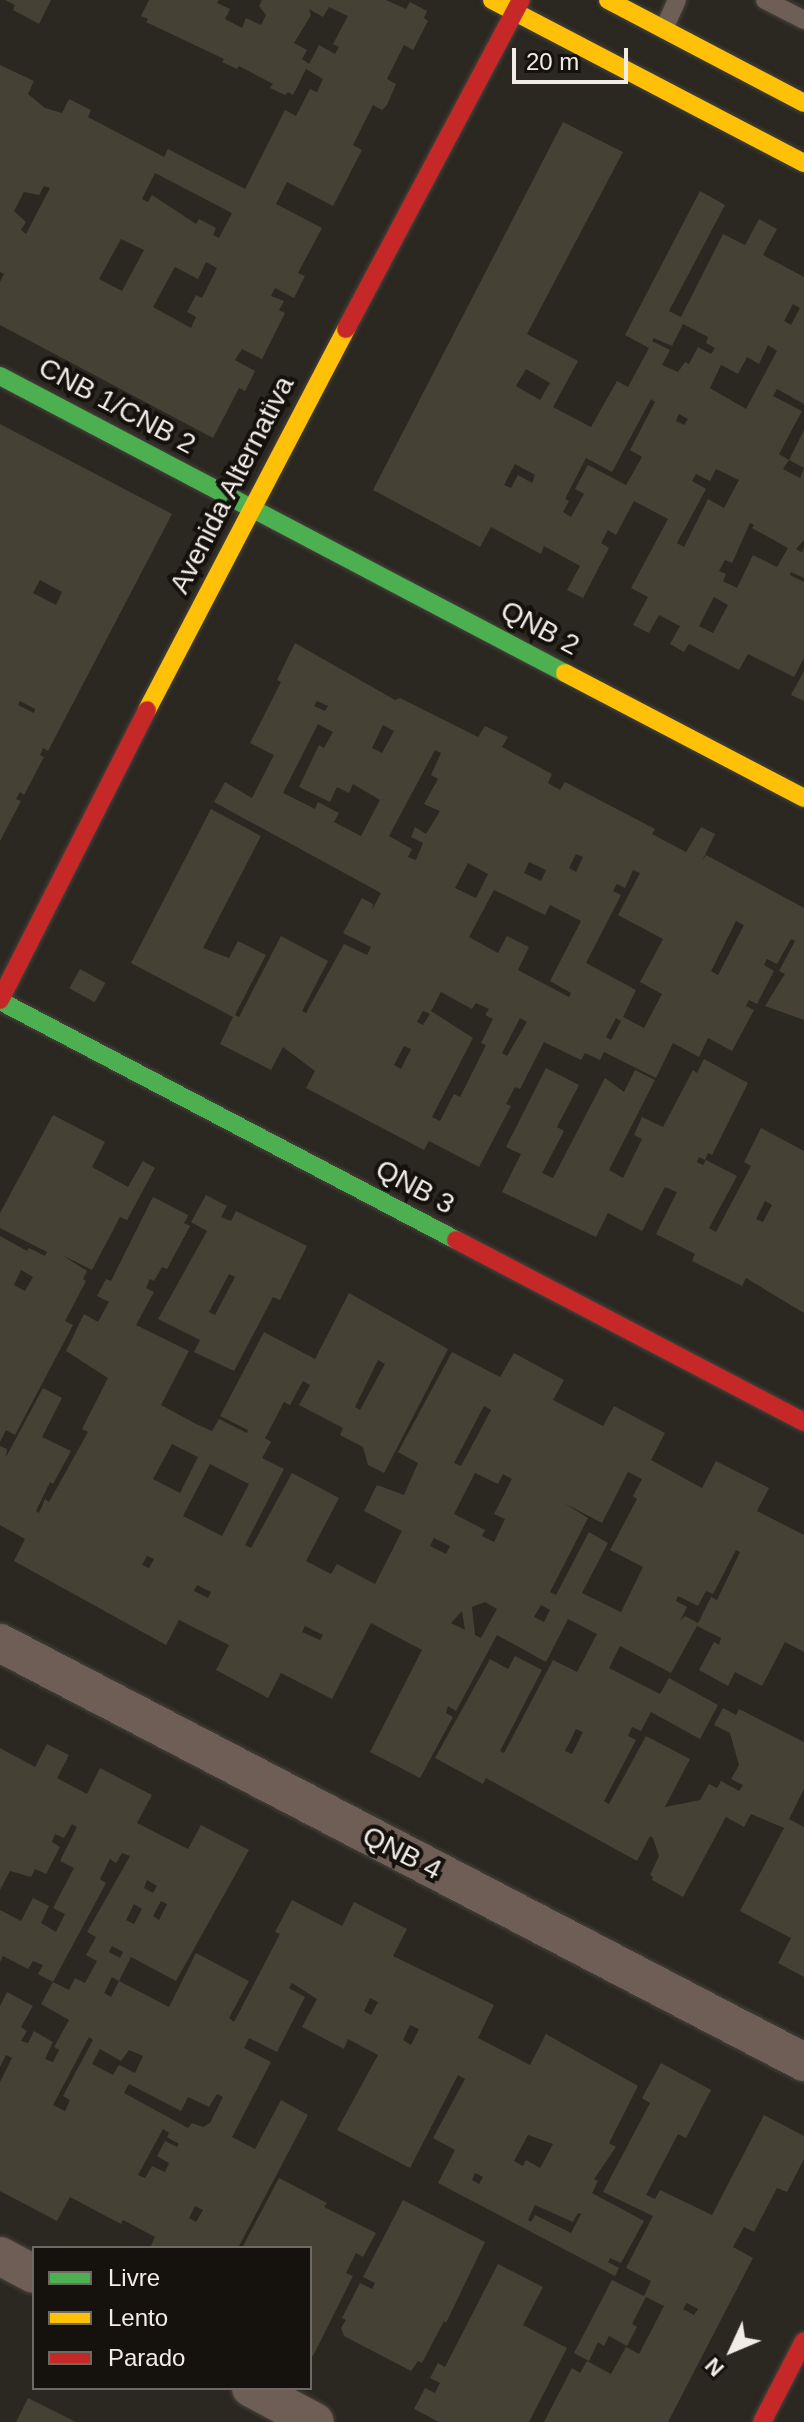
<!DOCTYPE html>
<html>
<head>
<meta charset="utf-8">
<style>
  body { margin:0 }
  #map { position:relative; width:804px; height:2422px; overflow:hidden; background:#2b2721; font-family:Helvetica,sans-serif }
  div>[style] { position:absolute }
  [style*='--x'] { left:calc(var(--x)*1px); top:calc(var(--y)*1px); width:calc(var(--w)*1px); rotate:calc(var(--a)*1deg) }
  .building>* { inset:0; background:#454235; transform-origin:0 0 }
  .roads { filter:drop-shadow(0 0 2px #46433d) drop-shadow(0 0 2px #46433d) }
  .lane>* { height:18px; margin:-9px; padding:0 9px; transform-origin:9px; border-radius:9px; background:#6f5e55 }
  .street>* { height:38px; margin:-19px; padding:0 19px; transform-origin:19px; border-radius:19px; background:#6f5e55 }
  .fast>* { height:18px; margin:-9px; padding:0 9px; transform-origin:9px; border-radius:9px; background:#4caf50 }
  .slow>* { height:18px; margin:-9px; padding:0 9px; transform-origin:9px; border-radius:9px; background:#ffc107 }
  .jam>* { height:18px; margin:-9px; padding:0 9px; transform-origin:9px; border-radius:9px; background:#c62828 }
  span { translate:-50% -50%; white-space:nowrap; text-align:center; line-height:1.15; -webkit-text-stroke:8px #15110d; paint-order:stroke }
  .street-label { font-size:28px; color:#f1ece5 }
  .legend { position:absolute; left:32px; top:2246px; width:280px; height:144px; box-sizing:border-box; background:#15110d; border:2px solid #6d6963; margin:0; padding:10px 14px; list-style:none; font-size:24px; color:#f1ece5 }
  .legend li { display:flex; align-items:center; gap:16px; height:40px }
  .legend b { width:40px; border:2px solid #6d6963 }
  .north { position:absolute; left:692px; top:2310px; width:80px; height:80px; -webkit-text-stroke:6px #15110d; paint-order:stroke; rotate:226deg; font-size:22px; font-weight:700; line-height:32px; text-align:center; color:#f1ece5 }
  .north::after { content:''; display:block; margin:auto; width:28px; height:36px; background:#f1ece5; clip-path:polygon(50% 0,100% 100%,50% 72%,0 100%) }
  .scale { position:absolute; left:512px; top:48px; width:116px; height:36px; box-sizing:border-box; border:4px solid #f1ece5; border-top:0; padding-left:10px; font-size:24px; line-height:28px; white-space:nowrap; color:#f1ece5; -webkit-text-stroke:6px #15110d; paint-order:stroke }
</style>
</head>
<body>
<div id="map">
  <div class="building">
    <i style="clip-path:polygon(5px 0,51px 0,39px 24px,13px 10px,15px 5px)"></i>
    <i style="clip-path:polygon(evenodd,149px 0,219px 0,217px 3px,230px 9px,225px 19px,242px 28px,246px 18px,261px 25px,266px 15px,259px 6px,262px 0,386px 0,406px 9px,410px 2px,427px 11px,424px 18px,428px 21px,413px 50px,404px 45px,387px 79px,396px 84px,387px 105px,382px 110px,373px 105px,353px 145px,362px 150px,333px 206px,287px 182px,276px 204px,322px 228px,298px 273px,305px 276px,294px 298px,275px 288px,271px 296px,284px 301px,279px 310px,285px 313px,262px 359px,242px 349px,235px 360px,255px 371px,245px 391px,239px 388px,213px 438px,0 325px,0 282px,4px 274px,0 272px,0 65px,34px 81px,28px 94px,45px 108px,62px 113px,69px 99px,91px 110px,88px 117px,164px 157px,168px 149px,245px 189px,285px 110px,296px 116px,310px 89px,317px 92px,323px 79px,306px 69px,293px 95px,288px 92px,285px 95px,270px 88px,273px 84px,239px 66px,237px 69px,222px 62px,224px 59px,146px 22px,148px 19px,141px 16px,149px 0,329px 7px,348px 16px,333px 44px,339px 47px,335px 54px,319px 45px,309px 64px,302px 59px,307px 50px,294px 43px,311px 15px,309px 9px,323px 17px,329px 7px,149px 0,155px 173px,232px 213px,219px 238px,213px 235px,216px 228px,199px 219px,196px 224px,152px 195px,148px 202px,142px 199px,155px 173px,149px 0,44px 186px,50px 188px,26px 234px,21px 230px,26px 222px,14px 211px,24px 192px,39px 195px,44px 186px,149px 0,121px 239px,144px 250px,122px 291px,99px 279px,121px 239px,149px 0,206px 262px,217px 268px,202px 298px,196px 295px,187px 312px,196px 317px,191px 328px,153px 307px,175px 267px,198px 279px,206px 262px)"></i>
    <i style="clip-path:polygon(evenodd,563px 122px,623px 152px,527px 334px,578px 361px,553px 407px,591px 427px,617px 381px,628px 387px,649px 348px,625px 335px,700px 191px,725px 205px,669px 311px,681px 317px,723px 234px,745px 245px,759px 219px,777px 229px,763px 255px,804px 277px,804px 404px,777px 389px,773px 396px,802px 411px,779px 454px,789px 460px,783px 469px,800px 478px,804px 468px,804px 540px,796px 549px,802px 552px,804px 548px,804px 578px,791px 572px,790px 575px,804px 582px,804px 658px,794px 677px,748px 654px,739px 670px,689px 644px,684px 652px,670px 644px,680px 626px,659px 615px,649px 633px,633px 625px,648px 597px,631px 588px,668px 519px,634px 501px,616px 535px,608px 530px,601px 543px,609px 548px,583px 598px,567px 590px,580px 566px,544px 546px,541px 554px,491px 527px,480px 547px,373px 490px,563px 122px,793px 304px,800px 308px,791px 325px,784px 321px,793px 304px,563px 122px,683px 324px,708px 337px,706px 343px,715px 348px,711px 354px,698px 347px,689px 364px,685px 362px,678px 372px,662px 365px,670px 350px,652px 341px,654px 338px,672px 346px,683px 324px,563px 122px,768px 345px,777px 351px,746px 409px,710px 388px,721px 365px,738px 374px,747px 357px,759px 364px,768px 345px,563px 122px,526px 369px,550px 383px,540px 400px,516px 386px,526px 369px,563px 122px,651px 399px,655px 402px,630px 450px,642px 457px,626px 485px,588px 465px,575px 489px,584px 494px,571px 517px,563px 512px,569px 501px,565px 499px,586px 458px,612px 472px,651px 399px,563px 122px,679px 414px,688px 419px,684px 425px,676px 421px,679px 414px,563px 122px,515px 464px,535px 475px,532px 483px,518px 475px,511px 488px,504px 485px,515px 464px,563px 122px,716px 469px,739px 480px,724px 508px,708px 499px,684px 547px,677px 543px,706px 489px,692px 481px,696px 474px,710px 481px,716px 469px,563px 122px,750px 523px,754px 525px,752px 528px,788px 548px,777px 567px,753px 555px,737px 588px,723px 581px,726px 574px,719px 571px,725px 560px,732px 563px,750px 523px,563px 122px,714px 597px,728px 605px,713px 633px,699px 626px,714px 597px)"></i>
    <i style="clip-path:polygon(evenodd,0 424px,172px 514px,48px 751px,43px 748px,40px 755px,44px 757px,24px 795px,20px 792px,16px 799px,21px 801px,0 841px,0 424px,40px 580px,62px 592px,56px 605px,33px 593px,40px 580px,0 424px,20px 701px,35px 709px,34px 713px,18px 705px,20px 701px)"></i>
    <i style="clip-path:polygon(804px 430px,804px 468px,789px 460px)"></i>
    <i style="clip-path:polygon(evenodd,295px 643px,395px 700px,400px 698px,478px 737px,485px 726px,508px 737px,502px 747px,552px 774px,548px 783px,560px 790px,565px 782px,655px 829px,652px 834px,686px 852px,701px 827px,715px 834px,702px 861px,706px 855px,804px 908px,804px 1020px,765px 1006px,785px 974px,779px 971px,795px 941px,791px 939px,777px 964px,767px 959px,764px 965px,774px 971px,757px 1004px,749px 1000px,746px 1006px,754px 1010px,732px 1051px,708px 1038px,699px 1057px,673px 1043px,656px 1078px,604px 1052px,600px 1060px,585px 1053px,581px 1060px,544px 1042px,520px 1089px,515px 1087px,506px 1104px,511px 1106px,479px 1167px,429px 1141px,424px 1150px,306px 1088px,315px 1071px,283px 1047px,271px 1070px,220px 1044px,233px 1017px,131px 963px,211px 809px,261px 836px,203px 948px,229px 958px,238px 941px,266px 955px,235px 1015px,239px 1017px,281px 936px,328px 961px,302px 1011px,306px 1013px,344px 944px,367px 955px,371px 947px,343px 933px,362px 898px,373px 904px,372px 910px,381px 893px,214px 802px,225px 782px,252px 798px,274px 755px,250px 743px,281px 682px,277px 680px,295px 643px,317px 701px,328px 706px,325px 711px,314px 706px,317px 701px,295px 643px,318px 724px,333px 732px,324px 748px,319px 745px,299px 787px,330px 802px,337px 787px,349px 793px,353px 784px,380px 800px,361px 836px,334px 822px,339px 813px,318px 802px,315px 809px,283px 793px,318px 724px,295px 643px,383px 725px,394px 731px,382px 753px,372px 748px,383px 725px,295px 643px,435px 750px,441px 753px,431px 775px,438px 779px,424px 804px,440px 811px,426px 834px,415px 827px,411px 837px,423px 843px,416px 860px,408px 857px,412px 849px,389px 836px,435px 750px,295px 643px,576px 854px,583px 857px,576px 872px,569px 868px,576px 854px,295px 643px,529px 862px,546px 870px,541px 881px,524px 873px,529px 862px,295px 643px,468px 863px,488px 874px,476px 898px,455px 888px,468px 863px,295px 643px,633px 870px,640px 873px,618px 915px,663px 939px,640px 982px,662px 994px,644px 1028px,623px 1017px,636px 990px,586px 963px,621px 895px,613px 891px,617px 884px,625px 888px,633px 870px,295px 643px,494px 890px,545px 915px,550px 905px,581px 921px,550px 981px,571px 993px,569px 997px,518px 970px,529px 947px,507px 936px,498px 953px,469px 937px,494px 890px,295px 643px,736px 921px,744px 925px,718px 975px,711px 971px,736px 921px,295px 643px,441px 992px,472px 1009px,476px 1003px,489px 1009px,485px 1015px,493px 1019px,481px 1043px,486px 1045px,460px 1097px,454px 1094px,440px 1121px,432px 1117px,473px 1038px,431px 1011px,441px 992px,295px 643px,423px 1011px,430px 1014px,423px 1025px,417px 1022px,423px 1011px,295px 643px,520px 1018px,527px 1022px,507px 1056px,502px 1053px,520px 1018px,295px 643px,616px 1018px,621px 1021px,611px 1040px,606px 1037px,616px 1018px,295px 643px,404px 1046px,411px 1049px,401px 1069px,394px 1065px,404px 1046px)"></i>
    <i style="clip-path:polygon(804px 671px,804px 701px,791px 695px)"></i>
    <i style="left:80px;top:969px;width:29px;height:22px;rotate:29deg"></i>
    <i style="clip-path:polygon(evenodd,704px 1059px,748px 1083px,712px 1155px,708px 1153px,705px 1160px,699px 1157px,697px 1162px,703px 1165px,706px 1160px,737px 1176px,709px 1228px,716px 1232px,751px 1166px,744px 1162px,761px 1128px,804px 1151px,804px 1313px,746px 1278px,742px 1286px,692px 1261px,695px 1254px,656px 1234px,677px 1192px,665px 1187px,642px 1231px,608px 1213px,596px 1237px,502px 1192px,521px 1154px,506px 1147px,546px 1068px,579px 1085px,557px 1127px,564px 1131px,542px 1173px,553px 1178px,605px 1078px,624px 1092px,635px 1070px,655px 1080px,609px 1170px,623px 1178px,642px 1139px,634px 1135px,642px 1117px,663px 1127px,693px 1070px,697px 1073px,704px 1059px,765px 1201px,772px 1205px,763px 1222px,756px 1219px,765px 1201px)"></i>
    <i style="clip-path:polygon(evenodd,53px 1115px,105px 1142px,92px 1167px,128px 1187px,143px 1161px,155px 1168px,127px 1220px,120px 1217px,92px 1270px,62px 1255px,87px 1271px,83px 1279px,86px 1281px,65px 1321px,73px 1325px,15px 1435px,6px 1430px,0 1442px,0 1236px,27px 1251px,29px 1248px,45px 1256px,47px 1252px,0 1228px,0 1213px,53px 1115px,21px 1270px,33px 1277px,25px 1291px,14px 1285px,21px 1270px)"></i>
    <i style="clip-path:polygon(evenodd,206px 1195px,227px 1206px,221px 1217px,231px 1221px,236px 1211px,307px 1246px,280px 1300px,273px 1297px,234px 1371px,194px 1352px,200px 1340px,158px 1319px,207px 1231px,191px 1222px,206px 1195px,229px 1274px,235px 1277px,215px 1315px,209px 1312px,229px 1274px)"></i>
    <i style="clip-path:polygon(evenodd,153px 1197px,188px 1215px,184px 1223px,190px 1226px,167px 1269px,162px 1267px,154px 1281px,150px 1279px,146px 1288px,154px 1292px,136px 1325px,189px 1351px,161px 1405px,198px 1425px,212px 1431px,219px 1419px,247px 1433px,248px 1430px,220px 1416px,264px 1332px,315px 1359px,349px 1293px,448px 1349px,384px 1473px,368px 1465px,363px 1447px,340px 1435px,343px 1428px,299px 1405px,310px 1385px,303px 1381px,290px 1405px,284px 1402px,265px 1438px,271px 1442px,262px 1458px,284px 1469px,245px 1545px,251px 1548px,292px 1473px,339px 1498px,306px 1561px,331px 1574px,337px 1564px,375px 1584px,402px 1531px,364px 1511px,377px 1485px,404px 1495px,418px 1463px,398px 1452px,452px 1352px,500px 1377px,514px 1353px,564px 1380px,553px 1400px,603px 1426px,614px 1406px,665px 1433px,651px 1460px,702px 1488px,716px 1461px,769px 1488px,757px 1511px,804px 1535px,804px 1652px,785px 1642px,762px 1686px,735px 1672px,728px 1686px,699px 1670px,714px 1642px,719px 1645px,721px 1638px,697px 1626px,671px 1673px,620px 1646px,609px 1668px,660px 1694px,669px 1678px,718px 1705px,700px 1739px,651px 1712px,641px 1731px,632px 1727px,628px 1736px,636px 1740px,604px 1801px,609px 1804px,646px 1736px,690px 1759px,665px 1807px,700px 1800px,709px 1784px,717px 1788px,721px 1781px,739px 1791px,743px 1785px,731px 1779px,739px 1765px,730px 1733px,714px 1725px,723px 1708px,736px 1715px,739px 1709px,804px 1742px,804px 1789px,789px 1819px,804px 1827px,804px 1977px,778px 1963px,791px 1938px,740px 1911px,784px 1828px,751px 1814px,744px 1827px,726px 1817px,683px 1897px,652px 1880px,653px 1877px,650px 1875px,659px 1856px,653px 1838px,650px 1836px,637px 1861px,486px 1778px,483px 1784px,435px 1758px,490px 1659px,508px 1669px,515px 1656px,542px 1670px,500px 1751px,504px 1753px,553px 1660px,577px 1672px,597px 1634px,568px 1619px,546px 1662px,497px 1635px,456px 1711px,448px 1706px,446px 1713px,453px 1717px,420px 1778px,370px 1752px,422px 1650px,371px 1623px,332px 1699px,281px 1673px,268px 1698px,216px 1670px,229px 1645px,179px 1620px,166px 1645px,14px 1561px,25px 1539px,0 1525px,0 1446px,7px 1449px,6px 1457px,43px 1388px,62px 1398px,42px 1437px,71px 1451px,53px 1484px,50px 1482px,36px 1511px,39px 1513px,45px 1499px,49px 1502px,88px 1432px,82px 1429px,108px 1378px,66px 1351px,84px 1314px,98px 1322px,109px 1302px,97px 1296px,106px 1279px,111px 1281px,153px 1197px,378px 1360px,385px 1364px,360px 1410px,355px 1407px,378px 1360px,153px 1197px,484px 1406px,491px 1410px,461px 1466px,454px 1463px,484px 1406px,153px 1197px,172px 1444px,198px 1457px,180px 1493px,153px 1479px,172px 1444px,153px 1197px,210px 1464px,249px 1484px,222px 1536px,183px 1516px,210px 1464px,153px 1197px,628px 1472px,642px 1479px,633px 1496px,637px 1499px,610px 1550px,643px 1567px,621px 1612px,582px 1593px,608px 1543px,589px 1532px,556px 1595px,550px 1592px,588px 1518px,564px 1503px,602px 1523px,628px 1472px,153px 1197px,475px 1473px,498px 1484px,503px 1474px,512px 1479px,494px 1514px,505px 1519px,494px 1542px,482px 1536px,485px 1530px,454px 1514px,475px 1473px,153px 1197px,434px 1538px,450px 1546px,446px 1554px,430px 1546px,434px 1538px,153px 1197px,736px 1550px,740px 1552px,717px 1600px,711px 1597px,698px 1623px,685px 1616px,680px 1621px,687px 1607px,676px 1601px,678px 1596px,698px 1606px,706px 1591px,713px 1594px,736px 1550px,153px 1197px,147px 1556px,154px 1559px,149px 1568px,142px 1565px,147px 1556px,153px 1197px,197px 1585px,211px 1592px,208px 1598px,194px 1591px,197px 1585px,153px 1197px,485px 1602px,497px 1609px,481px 1638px,475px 1635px,472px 1607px,485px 1602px,153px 1197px,541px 1605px,550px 1610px,544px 1622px,534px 1617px,541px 1605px,153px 1197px,462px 1611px,465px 1630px,451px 1623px,462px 1611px,153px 1197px,305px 1626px,323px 1635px,320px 1640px,302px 1632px,305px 1626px,153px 1197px,576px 1729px,583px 1732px,572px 1754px,565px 1751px,576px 1729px)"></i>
    <i style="clip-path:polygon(evenodd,47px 1744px,69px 1755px,57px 1778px,87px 1794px,100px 1768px,152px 1795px,137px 1823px,188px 1849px,201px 1825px,249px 1850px,176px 1981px,131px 1957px,119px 1981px,112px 1977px,104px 1993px,111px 1997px,119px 1981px,169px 2007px,196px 1953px,249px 1981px,229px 2018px,234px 2022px,280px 1934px,275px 1932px,292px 1900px,342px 1926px,354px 1902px,407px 1929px,393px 1956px,494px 2005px,478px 2038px,530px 2065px,546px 2034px,638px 2086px,609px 2143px,616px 2147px,594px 2179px,598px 2181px,592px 2193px,644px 2221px,621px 2263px,610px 2258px,608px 2262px,619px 2268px,615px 2276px,438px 2183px,455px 2150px,433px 2138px,465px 2079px,458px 2075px,410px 2168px,337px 2130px,378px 2055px,348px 2039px,344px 2049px,302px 2027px,317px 1999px,292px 1983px,289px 1988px,305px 1997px,277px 2052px,249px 2038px,244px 2048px,271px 2062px,232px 2137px,255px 2149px,281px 2100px,308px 2115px,238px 2248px,150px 2248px,155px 2237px,123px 2220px,121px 2224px,70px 2197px,57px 2221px,0 2191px,0 2082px,12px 2058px,6px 2055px,0 2067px,0 2006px,7px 1992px,33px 2006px,21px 2027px,27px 2031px,21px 2041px,28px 2043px,34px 2031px,53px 2042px,45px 2059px,53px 2062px,59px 2050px,54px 2047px,69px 2020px,41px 2004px,53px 1982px,69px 1990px,75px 1978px,85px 1983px,97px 1961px,86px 1955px,96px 1937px,87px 1932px,130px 1856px,122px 1853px,116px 1863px,110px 1859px,100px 1879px,106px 1883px,53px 1982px,38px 1974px,43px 1965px,33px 1961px,28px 1969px,3px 1956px,0 1962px,0 1910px,21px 1921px,33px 1898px,49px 1906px,41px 1923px,56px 1932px,65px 1914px,53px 1908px,74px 1868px,60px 1861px,77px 1827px,72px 1824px,64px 1838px,55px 1834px,52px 1842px,60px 1847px,46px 1874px,35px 1869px,31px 1877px,10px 1871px,0 1890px,0 1748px,35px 1767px,47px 1744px,147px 1880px,157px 1886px,153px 1893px,144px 1888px,147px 1880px,47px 1744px,161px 1901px,167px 1904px,159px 1920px,153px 1916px,161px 1901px,47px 1744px,134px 1904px,142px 1909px,134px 1924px,126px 1920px,134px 1904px,47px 1744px,112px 1946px,123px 1952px,120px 1958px,109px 1952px,112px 1946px,47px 1744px,370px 1998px,378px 2002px,371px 2015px,364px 2011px,370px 1998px,47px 1744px,410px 2025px,419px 2029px,411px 2045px,403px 2040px,410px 2025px,47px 1744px,89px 2037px,93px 2040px,63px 2096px,70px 2100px,65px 2111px,53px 2105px,89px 2037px,47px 1744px,100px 2049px,121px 2061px,129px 2050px,143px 2056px,135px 2073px,119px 2065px,113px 2075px,92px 2064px,100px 2049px,47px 1744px,129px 2084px,181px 2111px,188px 2097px,209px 2107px,217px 2094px,223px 2097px,210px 2123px,203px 2127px,192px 2123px,188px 2128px,124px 2093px,129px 2084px,47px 1744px,163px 2129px,169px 2133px,167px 2137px,179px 2144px,177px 2147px,165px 2141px,157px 2156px,169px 2163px,165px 2172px,152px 2166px,145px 2178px,138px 2175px,163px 2129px,47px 1744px,528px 2135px,553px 2144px,540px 2168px,526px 2160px,523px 2166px,514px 2161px,528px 2135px,47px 1744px,475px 2173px,483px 2177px,479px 2184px,472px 2180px,475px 2173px,47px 1744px,535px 2205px,573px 2222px,578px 2213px,581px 2214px,571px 2233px,535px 2215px,531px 2222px,528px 2220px,535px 2205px,47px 1744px,195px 2206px,203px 2210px,196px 2222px,189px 2218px,195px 2206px)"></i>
    <i style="clip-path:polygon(evenodd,661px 2063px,711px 2090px,686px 2138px,678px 2134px,646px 2195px,655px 2199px,660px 2190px,712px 2215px,764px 2115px,804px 2136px,804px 2159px,787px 2192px,777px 2188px,754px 2232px,744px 2227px,733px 2247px,753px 2258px,668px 2422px,544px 2422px,572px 2368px,580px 2373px,587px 2361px,611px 2374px,626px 2347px,639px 2354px,664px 2306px,646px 2297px,632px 2324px,637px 2327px,627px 2346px,609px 2336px,604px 2346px,598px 2342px,589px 2361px,574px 2353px,612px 2280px,644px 2296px,651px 2281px,626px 2268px,653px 2216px,603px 2192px,650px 2103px,642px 2098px,661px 2063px,687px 2303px,698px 2309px,694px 2315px,683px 2309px,687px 2303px)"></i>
    <i style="clip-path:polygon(279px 2178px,327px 2203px,324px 2207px,376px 2233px,363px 2257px,356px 2253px,346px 2273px,353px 2276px,313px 2356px,310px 2354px,310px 2248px,242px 2248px)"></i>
    <i style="clip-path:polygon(403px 2200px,485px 2242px,446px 2323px,444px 2321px,422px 2363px,418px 2361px,411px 2371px,344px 2336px,341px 2328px,346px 2320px,342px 2318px,360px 2283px,372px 2289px,375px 2283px,363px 2277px)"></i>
    <i style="clip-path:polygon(498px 2264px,543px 2287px,523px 2325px,567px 2348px,529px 2422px,439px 2422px,414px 2409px,425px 2388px,435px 2393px,440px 2383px,430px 2378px,438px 2363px,445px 2367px)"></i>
    <i style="clip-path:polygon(28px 2398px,76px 2422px,16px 2422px)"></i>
  </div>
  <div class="roads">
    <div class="lane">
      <i style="--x:765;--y:0;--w:44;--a:27.1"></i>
      <i style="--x:664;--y:29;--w:32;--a:-66"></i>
    </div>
    <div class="street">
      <i style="--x:0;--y:1643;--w:907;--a:27.53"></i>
      <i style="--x:0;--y:2256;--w:38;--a:28"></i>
      <i style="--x:251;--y:2388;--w:72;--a:28"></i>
    </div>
    <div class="fast">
      <i style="--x:0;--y:376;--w:638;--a:27.73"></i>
      <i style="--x:0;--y:1001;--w:515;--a:27.66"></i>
    </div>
    <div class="slow">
      <i style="--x:492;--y:0;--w:352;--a:27.6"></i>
      <i style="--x:608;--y:0;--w:221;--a:27.7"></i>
      <i style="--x:565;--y:673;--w:270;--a:27.6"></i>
      <i style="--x:147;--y:710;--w:430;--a:-62.4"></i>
    </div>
    <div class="jam">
      <i style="--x:346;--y:329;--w:373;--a:-62"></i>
      <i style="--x:0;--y:1000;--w:325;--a:-63.1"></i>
      <i style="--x:456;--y:1240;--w:393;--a:27.6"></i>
      <i style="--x:762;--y:2422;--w:91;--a:-62.6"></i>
    </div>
  </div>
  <div class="street-label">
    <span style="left:117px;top:406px;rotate:28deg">CNB 1/CNB 2</span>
    <span style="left:232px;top:485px;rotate:-63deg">Avenida Alternativa</span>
    <span style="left:540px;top:628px;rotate:28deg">QNB 2</span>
    <span style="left:415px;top:1187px;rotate:28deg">QNB 3</span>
    <span style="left:402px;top:1853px;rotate:27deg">QNB 4</span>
  </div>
  <ul class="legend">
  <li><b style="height:10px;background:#4caf50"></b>Livre</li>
  <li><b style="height:10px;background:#ffc107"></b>Lento</li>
  <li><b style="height:10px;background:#c62828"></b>Parado</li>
  </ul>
  <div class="north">N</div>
  <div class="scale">20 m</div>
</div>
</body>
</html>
